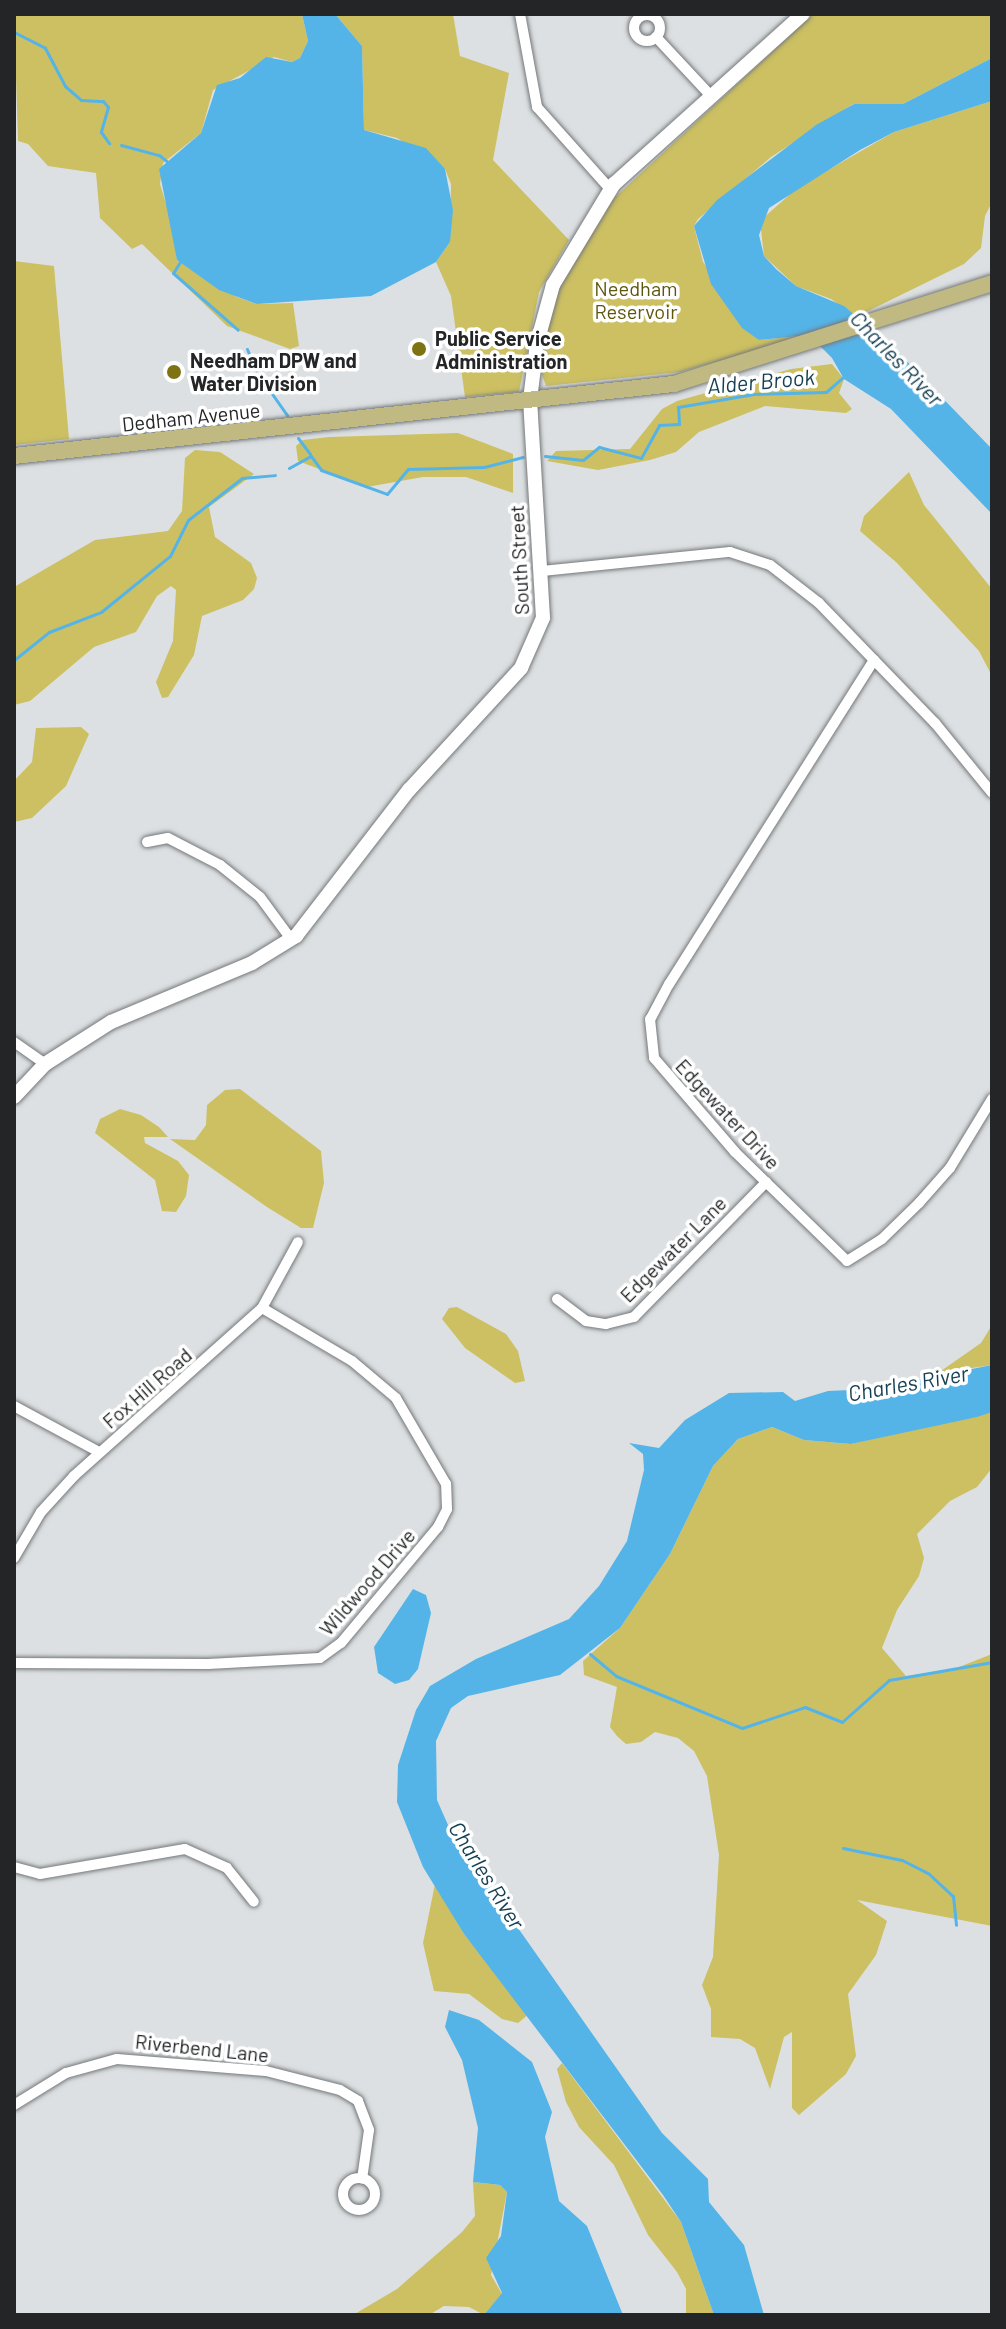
<!DOCTYPE html>
<html>
<head>
<meta charset="utf-8">
<style>
  body { margin:0 }
  #map { position:relative; width:1006px; height:2329px; overflow:hidden; background:#dce0e2; font-family:Barlow,sans-serif }
  div>[style] { position:absolute }
  [style*='--x'] { left:calc(var(--x)*1px); top:calc(var(--y)*1px); width:calc(var(--w)*1px); rotate:calc(var(--a)*1deg) }
  .green>* { inset:0; background:#ccc063 }
  .water>* { inset:0; background:#55b4e7 }
  .stream>* { height:3px; margin:-1.5px; padding:0 1.5px; transform-origin:1.5px; border-radius:1.5px; background:#55b4e7 }
  .roads { filter:drop-shadow(0 0 2px #75787a) drop-shadow(0 0 2px #75787a) }
  .street>* { height:10px; margin:-5px; padding:0 5px; transform-origin:5px; border-radius:5px; background:#fff }
  .street>.ring { margin:-5px; padding:0; box-sizing:content-box; background:none; border:10px solid #fff; border-radius:50% }
  .secondary>* { height:14px; margin:-7px; padding:0 7px; transform-origin:7px; border-radius:7px; background:#fff }
  .primary>* { height:16px; margin:-8px; padding:0 8px; transform-origin:8px; border-radius:8px; background:#c1b982 }
  .dots>* { width:22px; height:22px; translate:-50% -50%; box-sizing:border-box; border:4px solid #fff; border-radius:50% }
  span { translate:-50% -50%; white-space:nowrap; text-align:center; line-height:1.15; -webkit-text-stroke:7px #fff; paint-order:stroke }
  .park-label { font-size:20px; color:#5f560e }
  .poi-label { font-size:20px; color:#242526; font-weight:700 }
  .left { translate:0 -50%; text-align:left }
  .street-label { font-size:20px; color:#242526 }
  .water-label { font-size:22px; color:#143e53; font-style:italic }
  .frame { position:absolute; inset:0; border:16px solid #242526; pointer-events:none }
</style>
</head>
<body>
<div id="map">
  <div class="green">
    <i style="clip-path:polygon(14px 14px,302px 14px,308px 41px,300px 58px,292px 62px,274px 57px,213px 90px,201px 133px,163px 163px,160px 184px,174px 230px,177px 260px,237px 297px,257px 304px,293px 303px,299px 346px,290px 349px,227px 326px,142px 244px,132px 249px,100px 218px,96px 173px,48px 166px,28px 144px,18px 141px)"></i>
    <i style="clip-path:polygon(335px 14px,453px 14px,460px 56px,509px 73px,493px 160px,569px 240px,539px 292px,519px 392px,465px 397px,451px 296px,436px 262px,450px 242px,451px 184px,445px 169px,397px 138px,364px 130px,362px 46px)"></i>
    <i style="clip-path:polygon(813px 14px,992px 14px,992px 58px,903px 104px,853px 104px,771px 157px,698px 219px,694px 226px,703px 262px,759px 340px,809px 335px,680px 372px,546px 386px,540px 369px,553px 302px,569px 261px,611px 201px)"></i>
    <i style="clip-path:polygon(992px 101px,992px 202px,985px 216px,981px 248px,964px 264px,856px 317px,831px 299px,796px 286px,764px 256px,760px 221px,797px 188px,894px 132px)"></i>
    <i style="clip-path:polygon(14px 261px,54px 266px,69px 439px,14px 445px)"></i>
    <i style="clip-path:polygon(832px 364px,844px 379px,839px 393px,852px 409px,846px 413px,765px 406px,699px 432px,676px 452px,650px 460px,598px 470px,547px 461px,556px 451px,630px 449px,662px 409px,677px 401px,791px 369px)"></i>
    <i style="clip-path:polygon(458px 433px,513px 454px,513px 493px,466px 477px,423px 477px,367px 487px,298px 461px,296px 446px,303px 440px,329px 437px)"></i>
    <i style="clip-path:polygon(195px 450px,220px 452px,254px 474px,209px 507px,215px 537px,251px 563px,257px 578px,254px 589px,243px 600px,202px 616px,194px 655px,168px 697px,162px 698px,156px 682px,173px 641px,176px 590px,171px 586px,157px 596px,136px 632px,94px 647px,30px 701px,14px 705px,14px 587px,95px 540px,168px 531px,182px 511px,185px 458px)"></i>
    <i style="clip-path:polygon(909px 472px,924px 505px,992px 589px,992px 676px,979px 651px,897px 563px,860px 531px,864px 516px)"></i>
    <i style="clip-path:polygon(36px 728px,81px 727px,89px 734px,66px 786px,32px 818px,14px 822px,14px 781px,32px 762px)"></i>
    <i style="clip-path:polygon(240px 1089px,321px 1151px,324px 1183px,313px 1228px,301px 1228px,267px 1207px,170px 1139px,195px 1140px,206px 1125px,207px 1105px,225px 1090px)"></i>
    <i style="clip-path:polygon(120px 1109px,141px 1115px,159px 1127px,168px 1137px,144px 1137px,145px 1143px,178px 1161px,189px 1175px,186px 1196px,176px 1212px,162px 1211px,155px 1180px,95px 1133px,100px 1119px)"></i>
    <i style="clip-path:polygon(457px 1307px,506px 1334px,518px 1351px,525px 1381px,515px 1383px,465px 1348px,442px 1319px,449px 1308px)"></i>
    <i style="clip-path:polygon(992px 1325px,992px 1365px,938px 1373px,981px 1343px)"></i>
    <i style="clip-path:polygon(992px 1412px,992px 1468px,977px 1487px,950px 1501px,917px 1534px,924px 1558px,919px 1576px,897px 1610px,882px 1648px,906px 1676px,954px 1669px,992px 1654px,992px 1926px,857px 1900px,887px 1921px,876px 1955px,848px 1994px,856px 2056px,846px 2074px,799px 2115px,792px 2108px,792px 2032px,784px 2037px,770px 2089px,755px 2048px,740px 2039px,711px 2037px,711px 2009px,702px 1985px,713px 1957px,719px 1855px,707px 1776px,694px 1751px,678px 1738px,655px 1732px,641px 1742px,626px 1744px,617px 1736px,610px 1727px,617px 1687px,584px 1675px,583px 1661px,620px 1628px,670px 1554px,713px 1466px,738px 1439px,772px 1427px,804px 1440px,851px 1444px)"></i>
    <i style="clip-path:polygon(435px 1884px,464px 1934px,529px 2014px,518px 2023px,502px 2019px,469px 1994px,434px 1991px,423px 1943px)"></i>
    <i style="clip-path:polygon(562px 2063px,681px 2222px,714px 2315px,686px 2315px,686px 2289px,677px 2272px,648px 2235px,614px 2165px,579px 2127px,566px 2102px,557px 2069px)"></i>
    <i style="clip-path:polygon(473px 2182px,500px 2185px,507px 2192px,491px 2275px,502px 2294px,484px 2315px,469px 2307px,444px 2306px,429px 2315px,353px 2315px,397px 2289px,462px 2232px,475px 2216px)"></i>
  </div>
  <div class="water">
    <i style="clip-path:polygon(302px 14px,335px 14px,362px 46px,364px 130px,426px 148px,445px 169px,453px 210px,450px 242px,436px 262px,371px 296px,257px 304px,219px 290px,177px 260px,159px 169px,201px 133px,217px 85px,240px 78px,266px 57px,292px 62px,300px 58px,308px 41px)"></i>
    <i style="clip-path:polygon(992px 58px,992px 101px,894px 132px,860px 150px,769px 208px,759px 235px,764px 256px,776px 269px,796px 286px,844px 306px,892px 346px,992px 449px,992px 514px,891px 409px,844px 379px,832px 358px,809px 335px,759px 340px,742px 328px,711px 284px,694px 226px,717px 200px,816px 125px,854px 104px,903px 104px)"></i>
    <i style="clip-path:polygon(992px 1365px,992px 1412px,977px 1417px,851px 1444px,804px 1440px,772px 1427px,738px 1439px,713px 1466px,670px 1554px,620px 1628px,560px 1675px,468px 1696px,451px 1708px,436px 1741px,437px 1800px,452px 1834px,662px 2133px,708px 2179px,709px 2202px,744px 2245px,764px 2315px,714px 2315px,681px 2222px,663px 2195px,464px 1934px,423px 1867px,397px 1802px,398px 1765px,416px 1710px,430px 1686px,476px 1659px,569px 1619px,599px 1586px,627px 1541px,644px 1470px,643px 1454px,629px 1443px,659px 1448px,685px 1420px,729px 1393px,783px 1392px,795px 1401px,828px 1391px,871px 1389px)"></i>
    <i style="clip-path:polygon(413px 1589px,426px 1595px,431px 1613px,418px 1669px,409px 1680px,395px 1684px,378px 1673px,374px 1647px)"></i>
    <i style="clip-path:polygon(449px 2010px,479px 2020px,532px 2062px,552px 2112px,545px 2137px,559px 2201px,587px 2226px,623px 2315px,484px 2315px,502px 2293px,486px 2258px,501px 2236px,507px 2192px,500px 2185px,473px 2182px,478px 2128px,462px 2060px,445px 2027px)"></i>
  </div>
  <div class="stream">
    <i style="--x:14;--y:32;--w:35;--a:27"></i>
    <i style="--x:45;--y:48;--w:43;--a:62.2"></i>
    <i style="--x:65;--y:86;--w:21;--a:41"></i>
    <i style="--x:81;--y:100;--w:22;--a:3"></i>
    <i style="--x:103;--y:101;--w:8;--a:50"></i>
    <i style="--x:108;--y:107;--w:26;--a:106"></i>
    <i style="--x:101;--y:132;--w:14;--a:54"></i>
    <i style="--x:121;--y:145;--w:39;--a:15"></i>
    <i style="--x:159;--y:155;--w:13;--a:39"></i>
    <i style="--x:180;--y:262;--w:13;--a:122"></i>
    <i style="--x:173;--y:273;--w:86;--a:41.2"></i>
    <i style="--x:247;--y:349;--w:23;--a:67"></i>
    <i style="--x:263;--y:381;--w:42;--a:54.8"></i>
    <i style="--x:298;--y:438;--w:20;--a:53"></i>
    <i style="--x:545;--y:456;--w:38;--a:6"></i>
    <i style="--x:583;--y:460;--w:21;--a:-39"></i>
    <i style="--x:599;--y:447;--w:43;--a:14.7"></i>
    <i style="--x:641;--y:458;--w:38;--a:-61"></i>
    <i style="--x:659;--y:425;--w:20;--a:-3"></i>
    <i style="--x:679;--y:424;--w:17;--a:-93"></i>
    <i style="--x:678;--y:407;--w:77;--a:-9.7"></i>
    <i style="--x:754;--y:394;--w:72;--a:-1.6"></i>
    <i style="--x:826;--y:392;--w:23;--a:-41"></i>
    <i style="--x:289;--y:468;--w:25;--a:-29"></i>
    <i style="--x:311;--y:456;--w:17;--a:54"></i>
    <i style="--x:321;--y:470;--w:70;--a:20"></i>
    <i style="--x:387;--y:494;--w:33;--a:-50"></i>
    <i style="--x:408;--y:469;--w:76;--a:-1.5"></i>
    <i style="--x:484;--y:467;--w:40;--a:-14.4"></i>
    <i style="--x:14;--y:660;--w:45;--a:-38.7"></i>
    <i style="--x:49;--y:632;--w:56;--a:-21"></i>
    <i style="--x:101;--y:612;--w:89;--a:-39.1"></i>
    <i style="--x:170;--y:556;--w:40;--a:-63.4"></i>
    <i style="--x:188;--y:520;--w:68;--a:-37.9"></i>
    <i style="--x:242;--y:478;--w:33;--a:-5"></i>
    <i style="--x:590;--y:1654;--w:34;--a:40"></i>
    <i style="--x:616;--y:1676;--w:136;--a:22.4"></i>
    <i style="--x:742;--y:1728;--w:66;--a:-18.4"></i>
    <i style="--x:805;--y:1707;--w:40;--a:22"></i>
    <i style="--x:842;--y:1722;--w:63;--a:-41.8"></i>
    <i style="--x:889;--y:1680;--w:105;--a:-9.9"></i>
    <i style="--x:843;--y:1848;--w:60;--a:11.5"></i>
    <i style="--x:902;--y:1860;--w:29;--a:27"></i>
    <i style="--x:928;--y:1873;--w:34;--a:43"></i>
    <i style="--x:953;--y:1896;--w:29;--a:84"></i>
  </div>
  <div class="roads">
    <div class="street">
      <i style="--x:520;--y:14;--w:95;--a:79.6"></i>
      <i style="--x:537;--y:107;--w:110;--a:48.3"></i>
      <i class="ring" style="left:634px;top:15px;width:16px;height:16px"></i>
      <i style="--x:656;--y:37;--w:81;--a:47"></i>
      <i style="--x:542;--y:571;--w:189;--a:-5.8"></i>
      <i style="--x:730;--y:552;--w:42;--a:18"></i>
      <i style="--x:770;--y:565;--w:62;--a:37.8"></i>
      <i style="--x:819;--y:603;--w:167;--a:46"></i>
      <i style="--x:935;--y:723;--w:90;--a:50.8"></i>
      <i style="--x:874;--y:660;--w:383;--a:122.3"></i>
      <i style="--x:669;--y:984;--w:40;--a:118"></i>
      <i style="--x:650;--y:1019;--w:39;--a:84"></i>
      <i style="--x:654;--y:1058;--w:124;--a:49.2"></i>
      <i style="--x:735;--y:1152;--w:156;--a:44.2"></i>
      <i style="--x:847;--y:1261;--w:41;--a:-32.2"></i>
      <i style="--x:882;--y:1239;--w:52;--a:-44.2"></i>
      <i style="--x:919;--y:1203;--w:47;--a:-48.5"></i>
      <i style="--x:950;--y:1168;--w:81;--a:-58.7"></i>
      <i style="--x:147;--y:842;--w:21;--a:-11"></i>
      <i style="--x:168;--y:838;--w:59;--a:27.4"></i>
      <i style="--x:220;--y:865;--w:51;--a:38.7"></i>
      <i style="--x:260;--y:897;--w:52;--a:53.6"></i>
      <i style="--x:14;--y:1042;--w:38;--a:35"></i>
      <i style="--x:557;--y:1299;--w:36;--a:37"></i>
      <i style="--x:586;--y:1321;--w:20;--a:9"></i>
      <i style="--x:606;--y:1324;--w:29;--a:-14"></i>
      <i style="--x:634;--y:1317;--w:189;--a:-45.6"></i>
      <i style="--x:14;--y:1406;--w:97;--a:28.4"></i>
      <i style="--x:14;--y:1558;--w:53;--a:-59.6"></i>
      <i style="--x:41;--y:1512;--w:49;--a:-47.5"></i>
      <i style="--x:74;--y:1476;--w:252;--a:-41.8"></i>
      <i style="--x:262;--y:1308;--w:75;--a:-61.4"></i>
      <i style="--x:14;--y:1663;--w:194;--a:0.3"></i>
      <i style="--x:208;--y:1664;--w:112;--a:-3.1"></i>
      <i style="--x:320;--y:1658;--w:26;--a:-36"></i>
      <i style="--x:341;--y:1643;--w:151;--a:-50.1"></i>
      <i style="--x:438;--y:1527;--w:20;--a:-63"></i>
      <i style="--x:447;--y:1509;--w:25;--a:-92"></i>
      <i style="--x:446;--y:1484;--w:99;--a:-120.2"></i>
      <i style="--x:396;--y:1398;--w:57;--a:-139.9"></i>
      <i style="--x:352;--y:1361;--w:104;--a:-149.5"></i>
      <i style="--x:14;--y:1867;--w:27;--a:15"></i>
      <i style="--x:40;--y:1874;--w:147;--a:-9.8"></i>
      <i style="--x:185;--y:1849;--w:46;--a:24.3"></i>
      <i style="--x:227;--y:1868;--w:43;--a:51.5"></i>
      <i style="--x:14;--y:2105;--w:61;--a:-31.6"></i>
      <i style="--x:66;--y:2073;--w:53;--a:-15.4"></i>
      <i style="--x:117;--y:2059;--w:149;--a:4.6"></i>
      <i style="--x:266;--y:2071;--w:76;--a:14.4"></i>
      <i style="--x:340;--y:2090;--w:21;--a:31"></i>
      <i style="--x:358;--y:2101;--w:31;--a:69"></i>
      <i style="--x:369;--y:2130;--w:49;--a:98.1"></i>
      <i class="ring" style="left:343px;top:2178px;width:22px;height:22px"></i>
    </div>
    <div class="secondary">
      <i style="--x:14;--y:1097;--w:45;--a:-46.8"></i>
      <i style="--x:45;--y:1064;--w:78;--a:-32.5"></i>
      <i style="--x:111;--y:1022;--w:153;--a:-22.7"></i>
      <i style="--x:252;--y:963;--w:52;--a:-31.5"></i>
      <i style="--x:296;--y:936;--w:185;--a:-52.3"></i>
      <i style="--x:409;--y:790;--w:166;--a:-47.4"></i>
      <i style="--x:521;--y:668;--w:55;--a:-66.3"></i>
      <i style="--x:543;--y:618;--w:218;--a:-93.4"></i>
      <i style="--x:530;--y:400;--w:57;--a:-83"></i>
      <i style="--x:537;--y:343;--w:60;--a:-74.6"></i>
      <i style="--x:553;--y:285;--w:118;--a:-58.9"></i>
      <i style="--x:614;--y:184;--w:254;--a:-42"></i>
    </div>
    <div class="primary">
      <i style="--x:14;--y:456;--w:664;--a:-6.23"></i>
      <i style="--x:674;--y:384;--w:334;--a:-17.6"></i>
    </div>
  </div>
  <div class="dots">
    <i style="left:419px;top:349px;background:#7e7213"></i>
    <i style="left:174px;top:372px;background:#7e7213"></i>
  </div>
  <div class="park-label">
    <span style="left:636px;top:300px">Needham<br>Reservoir</span>
  </div>
  <div class="poi-label">
    <span class="left" style="left:435px;top:350px">Public Service<br>Administration</span>
    <span class="left" style="left:190px;top:372px">Needham DPW and<br>Water Division</span>
  </div>
  <div class="street-label">
    <span style="left:191px;top:417px;rotate:-6deg">Dedham Avenue</span>
    <span style="left:519px;top:560px;rotate:-93deg">South Street</span>
    <span style="left:728px;top:1114px;rotate:47deg">Edgewater Drive</span>
    <span style="left:673px;top:1249px;rotate:-45deg">Edgewater Lane</span>
    <span style="left:147px;top:1388px;rotate:-41deg">Fox Hill Road</span>
    <span style="left:367px;top:1582px;rotate:-49deg">Wildwood Drive</span>
    <span style="left:202px;top:2048px;rotate:6deg">Riverbend Lane</span>
  </div>
  <div class="water-label">
    <span style="left:897px;top:358px;rotate:46deg">Charles River</span>
    <span style="left:761px;top:381px;rotate:-5deg">Alder Brook</span>
    <span style="left:908px;top:1383px;rotate:-10deg">Charles River</span>
    <span style="left:487px;top:1875px;rotate:58deg">Charles River</span>
  </div>
  <div class="frame"></div>
</div>
</body>
</html>
